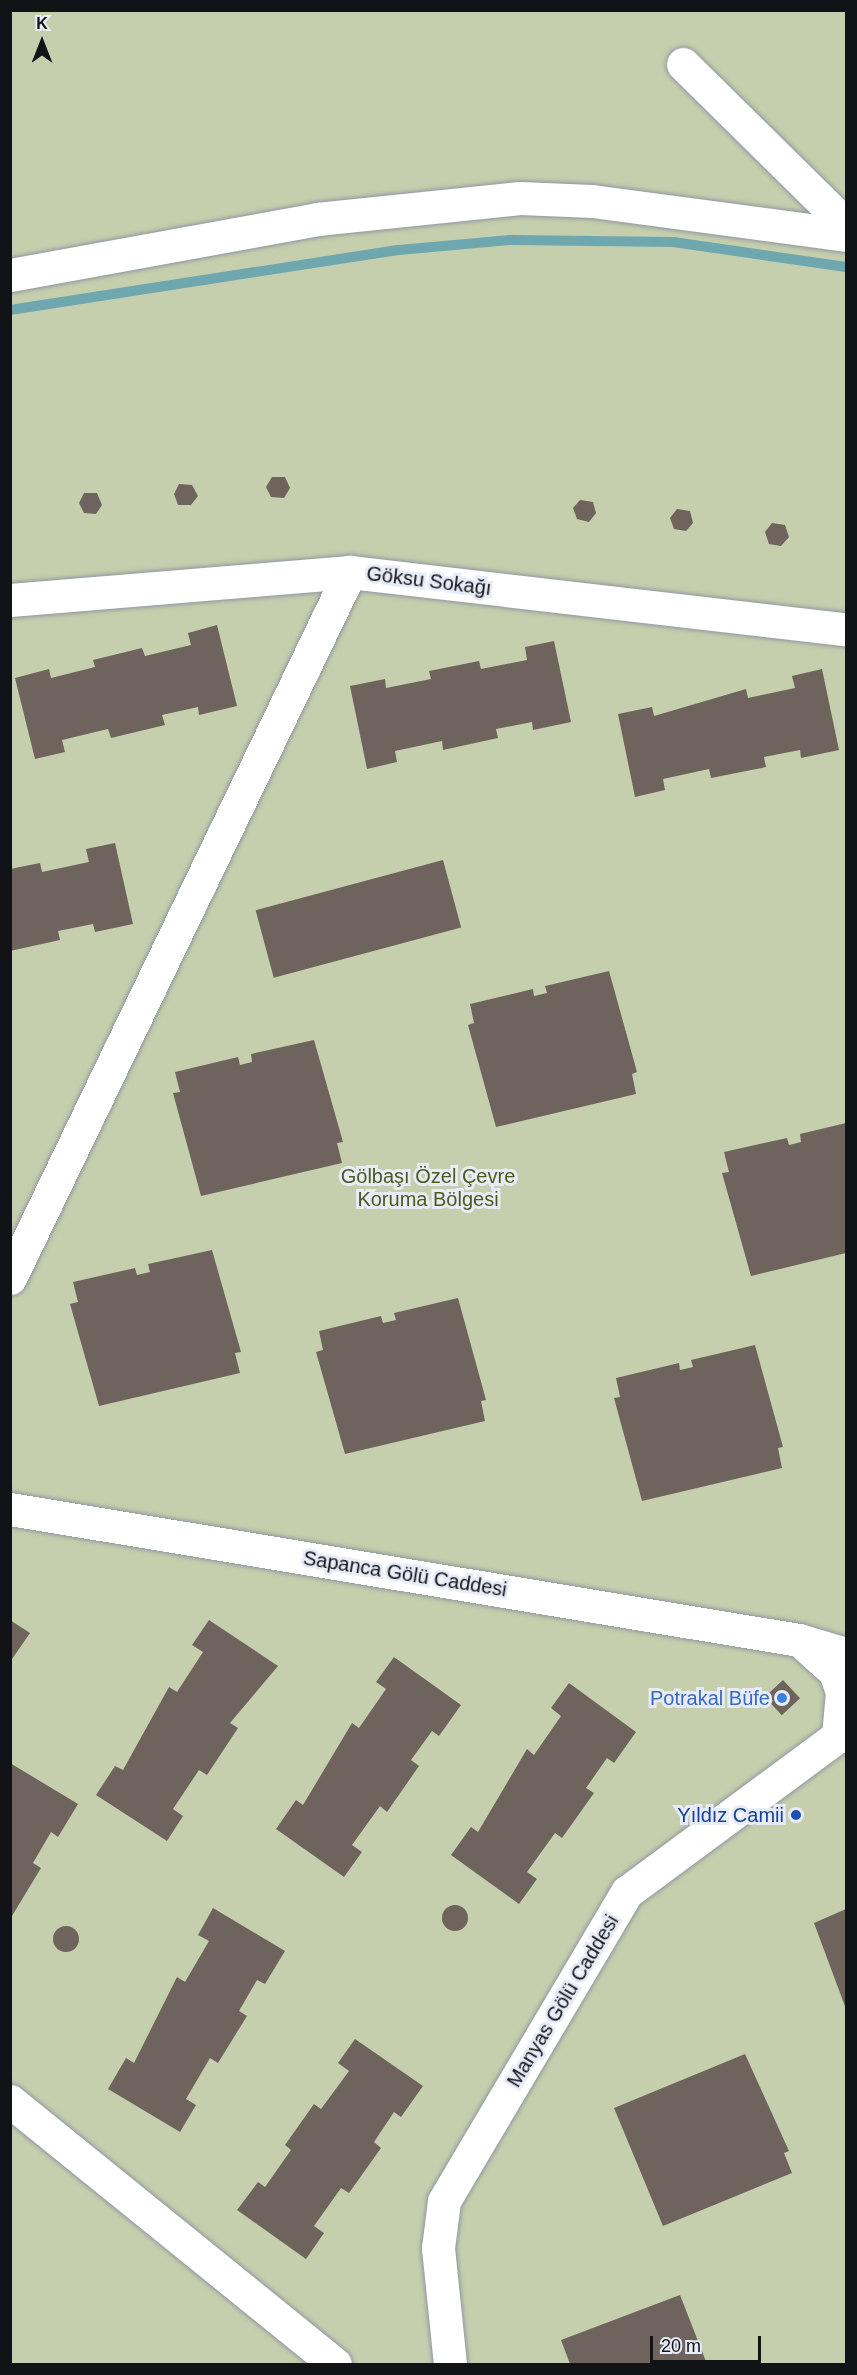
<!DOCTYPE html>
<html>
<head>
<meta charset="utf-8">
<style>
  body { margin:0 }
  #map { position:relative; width:857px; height:2375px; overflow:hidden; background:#e8ecf8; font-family:Helvetica,sans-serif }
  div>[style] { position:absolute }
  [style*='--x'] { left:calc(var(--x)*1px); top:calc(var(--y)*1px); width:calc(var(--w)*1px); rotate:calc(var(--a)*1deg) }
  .green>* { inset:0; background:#c5cfad; transform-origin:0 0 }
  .stream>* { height:10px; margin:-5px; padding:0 5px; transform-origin:5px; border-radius:5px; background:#6fa7ae }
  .building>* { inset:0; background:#6e645d; transform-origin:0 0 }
  .round { border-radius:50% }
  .roads { filter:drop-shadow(0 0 2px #9296a0) drop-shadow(0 0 2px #9296a0) }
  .minor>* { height:33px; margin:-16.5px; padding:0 16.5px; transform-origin:16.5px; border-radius:16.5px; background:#fff }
  .tertiary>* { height:33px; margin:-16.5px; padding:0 16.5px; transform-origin:16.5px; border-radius:16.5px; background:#fff }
  .dots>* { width:16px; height:16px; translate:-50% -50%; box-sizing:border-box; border:3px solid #e8ecf8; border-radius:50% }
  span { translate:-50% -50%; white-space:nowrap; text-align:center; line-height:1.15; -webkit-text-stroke:6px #e8ecf8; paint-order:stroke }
  .street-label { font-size:20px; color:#121317 }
  .park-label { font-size:20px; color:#4b5b1b }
  .shop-label { font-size:20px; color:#366cbe }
  .right { translate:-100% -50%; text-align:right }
  .transit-label { font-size:20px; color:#164399 }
  .frame { position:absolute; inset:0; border:12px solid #121317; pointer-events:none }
  .north { position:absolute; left:12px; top:12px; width:60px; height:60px; -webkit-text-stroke:4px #e8ecf8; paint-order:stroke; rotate:0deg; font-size:16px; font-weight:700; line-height:24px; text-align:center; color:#121317 }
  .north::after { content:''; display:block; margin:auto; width:21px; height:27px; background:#121317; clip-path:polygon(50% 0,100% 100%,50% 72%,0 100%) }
  .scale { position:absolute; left:650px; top:2336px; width:111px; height:27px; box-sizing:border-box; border:3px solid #121317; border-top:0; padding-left:8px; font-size:18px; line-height:21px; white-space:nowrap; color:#121317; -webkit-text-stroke:4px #e8ecf8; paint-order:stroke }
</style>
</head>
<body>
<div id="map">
  <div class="green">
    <i style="left:11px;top:11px;width:835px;height:2353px"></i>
  </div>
  <div class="stream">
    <i style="--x:10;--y:310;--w:394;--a:-8.8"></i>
    <i style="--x:399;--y:250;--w:112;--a:-5.1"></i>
    <i style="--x:511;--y:240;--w:162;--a:0.7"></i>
    <i style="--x:673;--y:242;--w:175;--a:8.2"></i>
  </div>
  <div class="building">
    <i style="clip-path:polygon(272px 477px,285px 477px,290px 488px,284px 498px,271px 497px,266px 487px)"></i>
    <i style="clip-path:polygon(179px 484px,192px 485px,198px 496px,191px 505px,178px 505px,174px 494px)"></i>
    <i style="clip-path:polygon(84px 493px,97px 493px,102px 505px,96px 514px,84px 513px,79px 503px)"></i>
    <i style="clip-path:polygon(580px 500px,593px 502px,596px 513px,589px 522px,577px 519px,573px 508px)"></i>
    <i style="clip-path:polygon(677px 509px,690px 511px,693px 523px,686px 531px,674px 529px,670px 518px)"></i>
    <i style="clip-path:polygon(772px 523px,785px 525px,789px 537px,781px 546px,769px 544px,765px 532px)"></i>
    <i style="clip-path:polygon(217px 625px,237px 706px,199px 715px,198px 707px,162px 715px,165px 725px,111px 738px,108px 729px,62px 740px,65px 752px,35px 759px,15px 678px,49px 669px,51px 678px,95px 667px,93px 660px,142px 648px,145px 656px,191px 645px,188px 633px)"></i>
    <i style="clip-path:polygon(554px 641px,571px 722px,533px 730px,532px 722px,496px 729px,498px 738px,443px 750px,442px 741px,395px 751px,397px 762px,367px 769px,350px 686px,385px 679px,386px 688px,431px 679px,429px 671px,479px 661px,481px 669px,527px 660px,525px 647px)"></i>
    <i style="clip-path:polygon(822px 669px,839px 750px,801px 758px,800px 750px,764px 757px,766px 767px,711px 778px,709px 769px,663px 779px,665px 790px,635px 797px,618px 714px,652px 707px,654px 716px,746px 689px,748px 698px,795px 688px,792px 676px)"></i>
    <i style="clip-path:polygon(115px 843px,133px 924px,95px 932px,93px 924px,58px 931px,60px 940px,10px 951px,10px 869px,40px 863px,42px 872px,89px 862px,86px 849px)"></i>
    <i style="left:443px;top:860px;width:70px;height:194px;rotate:75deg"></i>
    <i style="clip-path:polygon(609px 971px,637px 1072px,632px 1074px,636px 1094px,496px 1127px,468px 1025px,474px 1023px,470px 1004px,533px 989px,534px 996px,547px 993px,545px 986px)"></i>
    <i style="clip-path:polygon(314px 1040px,343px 1142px,337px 1143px,342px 1163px,201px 1196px,173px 1093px,180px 1092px,175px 1072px,238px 1057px,240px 1065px,252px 1062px,251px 1054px)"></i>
    <i style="clip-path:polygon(846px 1123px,846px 1253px,751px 1276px,722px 1173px,729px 1172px,724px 1152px,787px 1138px,789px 1145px,801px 1142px,800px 1134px)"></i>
    <i style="clip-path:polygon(212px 1250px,241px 1352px,235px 1353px,240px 1373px,99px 1406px,70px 1304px,78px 1302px,73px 1282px,135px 1268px,137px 1275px,150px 1272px,148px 1264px)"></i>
    <i style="clip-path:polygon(458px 1298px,486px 1400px,481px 1401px,485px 1421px,345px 1454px,316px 1352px,323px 1350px,319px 1331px,381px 1316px,383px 1323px,396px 1320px,394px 1313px)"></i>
    <i style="clip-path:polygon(755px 1345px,783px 1447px,778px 1448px,782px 1468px,642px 1501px,614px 1398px,620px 1397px,616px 1378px,679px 1363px,680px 1370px,693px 1367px,691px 1360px)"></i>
    <i style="clip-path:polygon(10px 1620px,30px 1633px,10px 1662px)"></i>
    <i style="clip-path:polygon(209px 1620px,278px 1666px,230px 1723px,238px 1728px,207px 1775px,199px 1770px,173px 1809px,183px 1816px,167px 1841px,96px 1795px,115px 1766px,123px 1770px,169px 1687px,177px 1692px,203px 1652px,192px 1645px)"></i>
    <i style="clip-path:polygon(394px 1657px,461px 1705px,439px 1736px,432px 1731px,411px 1760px,419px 1766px,387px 1812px,380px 1806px,352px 1845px,362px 1852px,344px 1877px,276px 1829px,296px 1800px,303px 1805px,352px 1723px,359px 1728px,386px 1689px,376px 1682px)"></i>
    <i style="left:783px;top:1680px;width:25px;height:25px;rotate:47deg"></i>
    <i style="clip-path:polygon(569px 1683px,636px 1732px,614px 1763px,607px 1758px,586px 1788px,594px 1793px,562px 1838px,555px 1833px,527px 1872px,537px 1879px,519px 1904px,451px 1855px,471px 1827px,478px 1832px,527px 1749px,534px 1755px,561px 1716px,551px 1708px)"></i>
    <i style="clip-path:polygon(10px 1763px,78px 1804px,58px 1837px,51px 1832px,33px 1863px,41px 1868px,12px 1916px)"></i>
    <i class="round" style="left:442px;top:1905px;width:26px;height:26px"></i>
    <i style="clip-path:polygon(213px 1908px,285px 1951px,265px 1984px,257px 1980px,239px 2011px,247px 2016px,218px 2063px,210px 2058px,186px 2099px,196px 2105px,180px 2132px,108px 2089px,126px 2058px,134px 2063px,177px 1977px,185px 1982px,209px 1941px,198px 1935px)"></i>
    <i style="clip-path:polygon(846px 1909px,846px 2009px,814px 1923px)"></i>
    <i class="round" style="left:53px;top:1926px;width:26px;height:26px"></i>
    <i style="clip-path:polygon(355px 2039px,423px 2086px,401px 2117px,394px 2112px,374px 2142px,381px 2148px,349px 2193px,341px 2188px,314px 2226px,324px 2233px,306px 2259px,237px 2210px,258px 2182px,265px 2187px,291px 2150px,285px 2145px,314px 2104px,321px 2109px,349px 2071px,338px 2063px)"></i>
    <i style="clip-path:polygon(745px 2054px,789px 2151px,784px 2153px,792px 2173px,663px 2226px,614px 2108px)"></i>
    <i style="clip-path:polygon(680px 2295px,707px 2364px,570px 2364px,561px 2340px)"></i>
  </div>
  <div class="roads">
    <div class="minor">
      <i style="--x:683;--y:64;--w:229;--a:44.6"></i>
      <i style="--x:10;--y:275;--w:312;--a:-10.3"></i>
      <i style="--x:317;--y:219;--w:204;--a:-5.9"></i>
      <i style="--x:520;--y:198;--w:72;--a:2.4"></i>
      <i style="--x:592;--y:201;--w:256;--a:7.6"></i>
      <i style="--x:10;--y:600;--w:341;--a:-4.7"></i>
      <i style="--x:350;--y:572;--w:499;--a:6.6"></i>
      <i style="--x:10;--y:1278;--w:784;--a:-64.29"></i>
      <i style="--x:10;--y:2101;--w:418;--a:39"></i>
    </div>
    <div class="tertiary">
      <i style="--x:10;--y:1509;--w:800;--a:9.43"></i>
      <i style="--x:799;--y:1640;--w:49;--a:16.6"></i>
      <i style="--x:805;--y:1645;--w:40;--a:42"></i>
      <i style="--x:835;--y:1672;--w:21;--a:71"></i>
      <i style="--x:842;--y:1692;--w:44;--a:95.2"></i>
      <i style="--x:450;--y:2364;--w:117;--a:-95.9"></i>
      <i style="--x:438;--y:2248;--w:47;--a:-82.7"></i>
      <i style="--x:444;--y:2201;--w:359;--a:-59.4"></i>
      <i style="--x:627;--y:1892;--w:262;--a:-36.5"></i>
      <i style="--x:838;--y:1736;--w:8;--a:-7"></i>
    </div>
  </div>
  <div class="dots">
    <i style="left:782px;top:1698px;background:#3f7fe0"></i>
    <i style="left:796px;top:1815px;background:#1a4fb4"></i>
  </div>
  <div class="street-label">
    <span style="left:429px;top:581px;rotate:7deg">Göksu Sokağı</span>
    <span style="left:405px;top:1574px;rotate:9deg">Sapanca Gölü Caddesi</span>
    <span style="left:563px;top:2001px;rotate:-59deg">Manyas Gölü Caddesi</span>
  </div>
  <div class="park-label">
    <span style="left:428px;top:1188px">Gölbaşı Özel Çevre<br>Koruma Bölgesi</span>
  </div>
  <div class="shop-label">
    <span class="right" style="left:770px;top:1698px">Potrakal Büfe</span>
  </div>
  <div class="transit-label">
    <span class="right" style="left:784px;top:1815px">Yıldız Camii</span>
  </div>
  <div class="frame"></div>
  <div class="north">K</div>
  <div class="scale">20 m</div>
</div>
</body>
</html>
